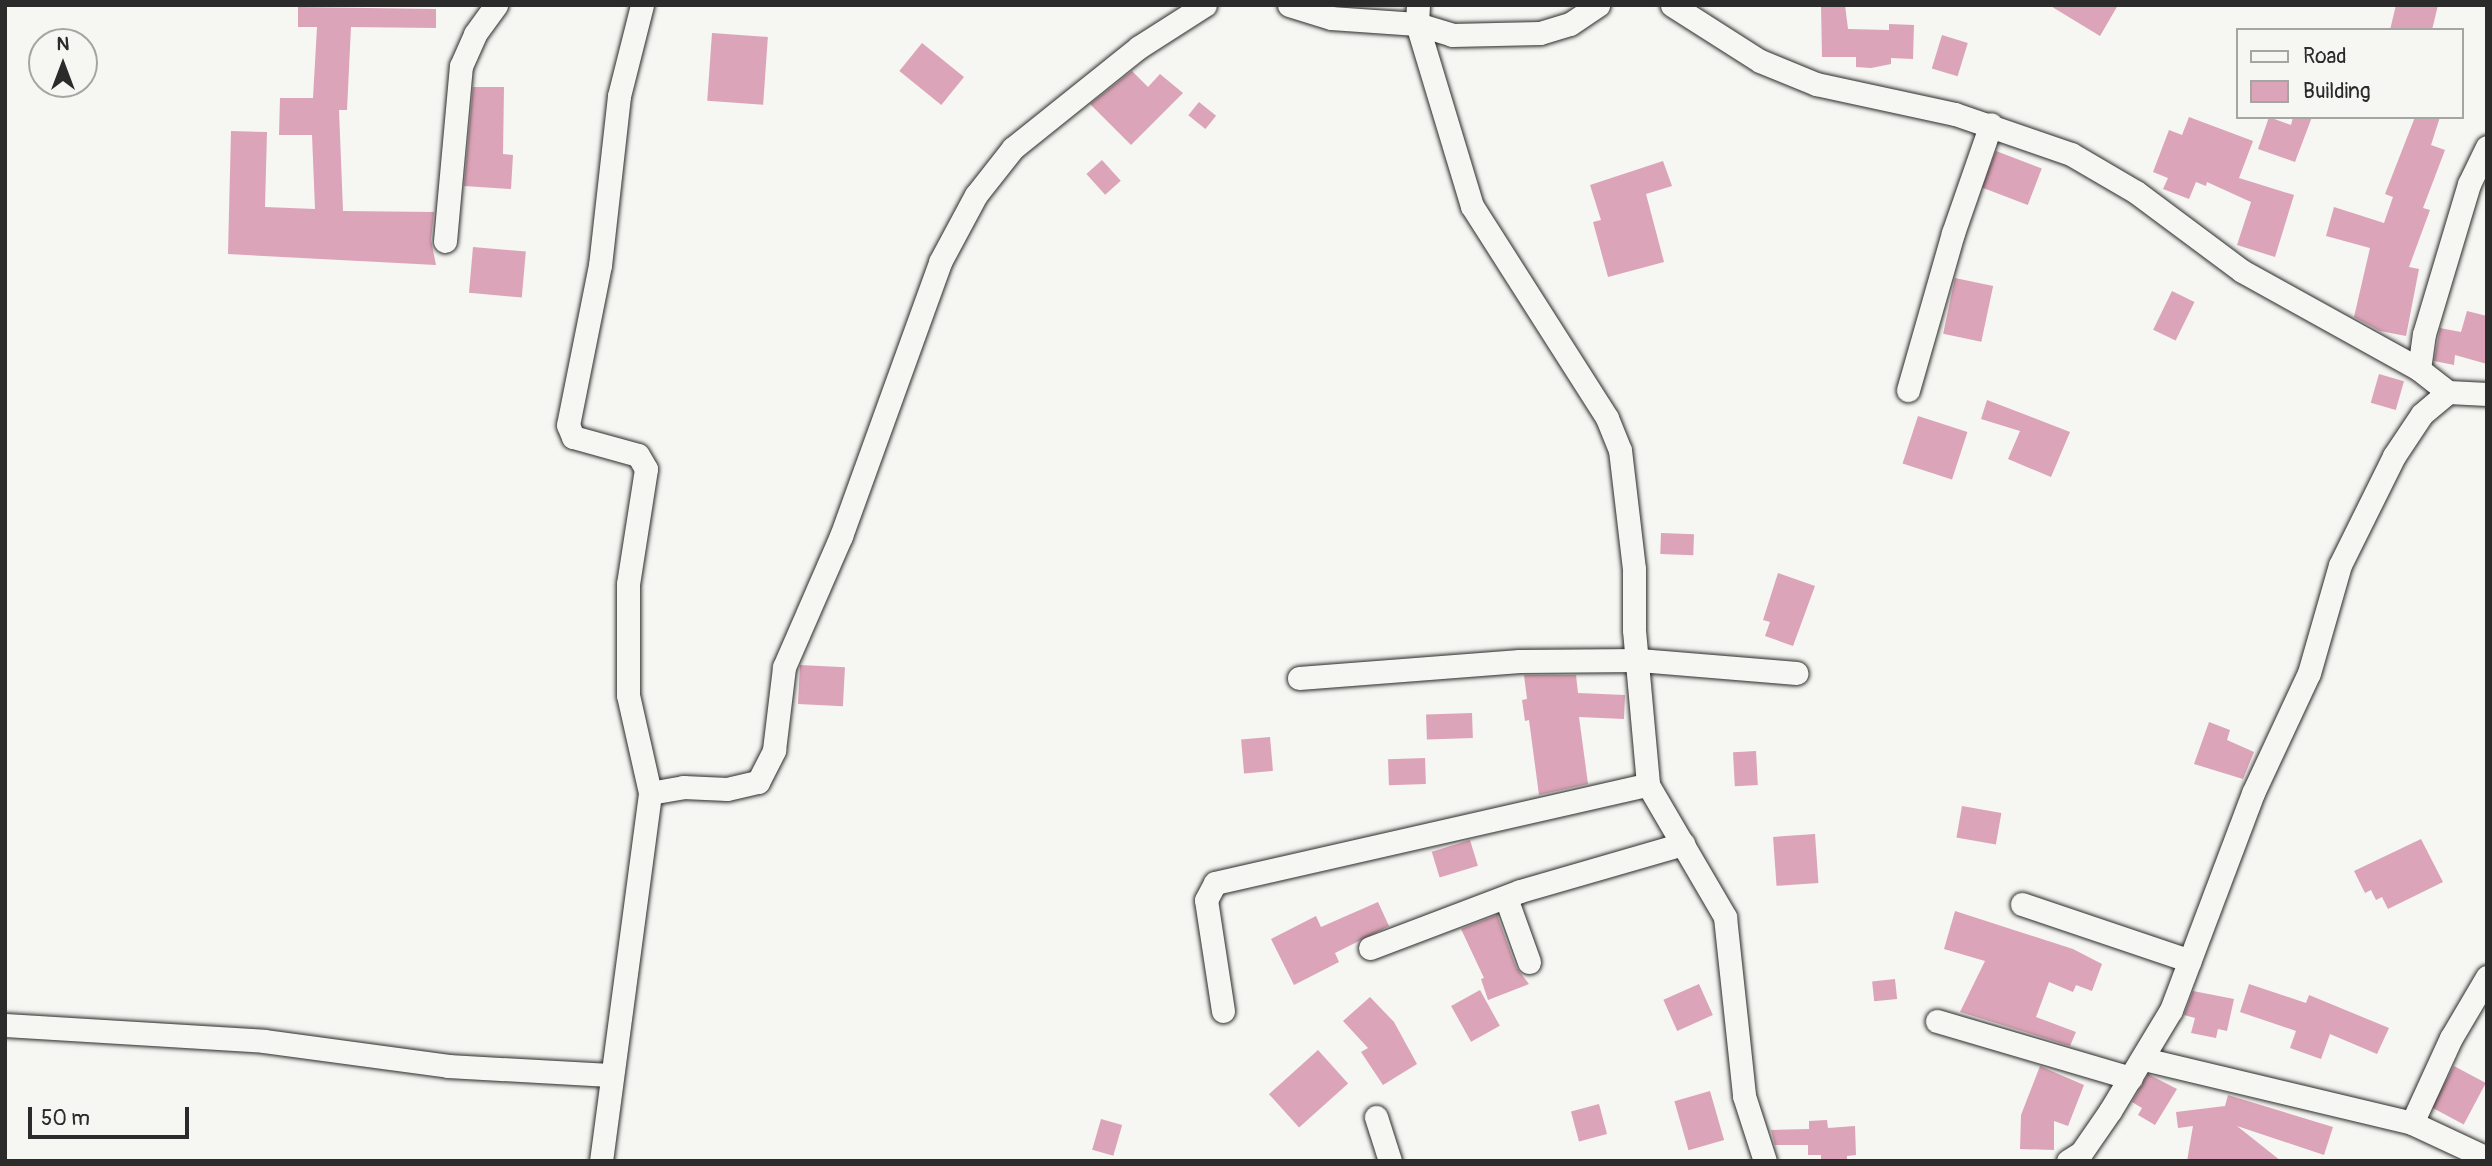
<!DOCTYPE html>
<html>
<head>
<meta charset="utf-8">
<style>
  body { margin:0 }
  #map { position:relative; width:2492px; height:1166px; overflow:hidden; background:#f6f6f2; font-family:Pangolin,sans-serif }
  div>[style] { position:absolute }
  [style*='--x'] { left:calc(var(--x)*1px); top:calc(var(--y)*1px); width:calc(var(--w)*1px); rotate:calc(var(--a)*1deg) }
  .building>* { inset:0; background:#dca4b8; transform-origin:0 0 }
  .roads { filter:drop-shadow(0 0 2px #2b2b2b) drop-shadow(0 0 2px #2b2b2b) }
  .minor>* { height:23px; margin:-11.5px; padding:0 11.5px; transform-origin:11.5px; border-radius:11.5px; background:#f6f6f2 }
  span { translate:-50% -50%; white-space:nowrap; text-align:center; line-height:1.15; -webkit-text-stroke:5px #f6f6f2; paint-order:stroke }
  .frame { position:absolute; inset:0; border:7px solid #2b2b2b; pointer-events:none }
  .legend { position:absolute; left:2236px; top:28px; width:228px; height:91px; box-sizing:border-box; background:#f6f6f2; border:2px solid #a5a5a2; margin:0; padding:9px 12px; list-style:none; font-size:21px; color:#2b2b2b }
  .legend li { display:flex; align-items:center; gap:14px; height:35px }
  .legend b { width:35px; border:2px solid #a5a5a2 }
  .north { position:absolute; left:28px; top:28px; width:70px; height:70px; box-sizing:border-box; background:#f6f6f2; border:2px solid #a5a5a2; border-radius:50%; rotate:0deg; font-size:19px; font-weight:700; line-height:28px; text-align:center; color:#2b2b2b }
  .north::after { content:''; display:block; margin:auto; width:24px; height:32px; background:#2b2b2b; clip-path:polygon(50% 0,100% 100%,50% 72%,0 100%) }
  .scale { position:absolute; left:28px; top:1107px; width:161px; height:32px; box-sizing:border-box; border:4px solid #2b2b2b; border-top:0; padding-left:9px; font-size:21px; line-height:24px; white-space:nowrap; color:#2b2b2b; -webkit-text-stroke:5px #f6f6f2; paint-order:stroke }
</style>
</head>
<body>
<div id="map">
  <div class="building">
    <i style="clip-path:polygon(1821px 5px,1845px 5px,1848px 29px,1889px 30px,1889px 24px,1914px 25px,1913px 59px,1891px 58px,1891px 64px,1871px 68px,1856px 67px,1856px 57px,1822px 57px)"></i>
    <i style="clip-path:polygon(2049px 5px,2118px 5px,2100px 36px)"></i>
    <i style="clip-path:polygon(2396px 5px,2438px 5px,2432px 30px,2390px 30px)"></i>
    <i style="clip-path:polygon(298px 7px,436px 9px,436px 28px,351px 27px,347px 110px,339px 110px,343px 211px,434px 212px,431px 240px,436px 265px,228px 254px,231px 131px,267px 132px,265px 207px,315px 209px,312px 135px,279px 135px,280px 98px,313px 98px,317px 27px,298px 27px)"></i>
    <i style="left:712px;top:33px;width:56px;height:68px;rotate:4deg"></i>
    <i style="left:1942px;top:35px;width:27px;height:35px;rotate:17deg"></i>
    <i style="left:922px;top:43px;width:54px;height:36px;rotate:39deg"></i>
    <i style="clip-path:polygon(1132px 71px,1148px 87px,1160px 74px,1183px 93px,1131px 145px,1090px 104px)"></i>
    <i style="clip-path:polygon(473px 87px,504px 87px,503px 154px,513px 155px,511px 189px,464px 186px)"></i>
    <i style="left:1199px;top:102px;width:22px;height:17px;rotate:39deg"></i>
    <i style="clip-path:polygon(2189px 117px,2253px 141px,2239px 178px,2294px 195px,2275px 257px,2237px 245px,2251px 202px,2207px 182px,2206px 186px,2196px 182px,2189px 199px,2163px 189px,2168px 178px,2153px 172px,2169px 130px,2182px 135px)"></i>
    <i style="clip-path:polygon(2269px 117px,2291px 125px,2293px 117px,2312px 117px,2295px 162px,2258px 149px)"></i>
    <i style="clip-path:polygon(2415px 117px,2440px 117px,2431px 145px,2445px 150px,2423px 208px,2430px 210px,2409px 267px,2419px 269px,2406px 336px,2380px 331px,2354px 317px,2370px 248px,2326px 236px,2334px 207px,2384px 223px,2393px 197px,2385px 194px)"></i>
    <i style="left:1996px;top:151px;width:49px;height:39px;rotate:21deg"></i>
    <i style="left:1102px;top:160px;width:28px;height:21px;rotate:48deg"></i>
    <i style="clip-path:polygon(1663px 161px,1672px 186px,1646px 194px,1664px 262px,1608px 277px,1593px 222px,1601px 220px,1590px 185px)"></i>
    <i style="left:473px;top:247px;width:53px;height:46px;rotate:5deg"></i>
    <i style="left:1955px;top:278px;width:39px;height:57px;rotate:12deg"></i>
    <i style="left:2172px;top:291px;width:25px;height:43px;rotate:26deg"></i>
    <i style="clip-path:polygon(2467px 311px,2487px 316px,2487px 364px,2455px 355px,2454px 365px,2434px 361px,2440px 328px,2461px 332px)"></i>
    <i style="left:2379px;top:374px;width:26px;height:30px;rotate:16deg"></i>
    <i style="clip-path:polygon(1987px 400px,2070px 432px,2051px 477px,2008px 459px,2020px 431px,1981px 419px)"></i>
    <i style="left:1918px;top:416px;width:52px;height:50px;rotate:18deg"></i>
    <i style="left:1661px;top:533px;width:33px;height:21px;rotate:2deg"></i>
    <i style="clip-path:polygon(1778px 573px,1815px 586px,1793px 646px,1765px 636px,1770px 622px,1763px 620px)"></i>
    <i style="left:800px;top:665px;width:45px;height:39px;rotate:3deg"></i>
    <i style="clip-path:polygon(1524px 675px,1576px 675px,1578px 693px,1625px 695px,1624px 719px,1579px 717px,1588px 784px,1539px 795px,1529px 720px,1525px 721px,1522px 700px,1527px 699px)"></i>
    <i style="left:1472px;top:713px;width:25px;height:46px;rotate:88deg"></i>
    <i style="clip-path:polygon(2209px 722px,2230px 730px,2227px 740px,2254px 752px,2243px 779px,2194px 764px)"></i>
    <i style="left:1270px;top:737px;width:34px;height:29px;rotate:85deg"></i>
    <i style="left:1756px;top:751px;width:34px;height:23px;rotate:87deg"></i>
    <i style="left:1425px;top:758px;width:26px;height:37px;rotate:88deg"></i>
    <i style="left:1962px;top:806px;width:40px;height:32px;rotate:10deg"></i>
    <i style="left:1815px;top:834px;width:49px;height:42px;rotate:86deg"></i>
    <i style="clip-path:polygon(2421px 839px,2443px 882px,2388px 909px,2382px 897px,2376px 900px,2371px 890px,2365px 893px,2354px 871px)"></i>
    <i style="left:1470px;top:840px;width:27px;height:40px;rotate:73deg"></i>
    <i style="clip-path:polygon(1378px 902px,1389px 926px,1335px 953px,1339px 962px,1294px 985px,1271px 939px,1316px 916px,1321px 927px)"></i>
    <i style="clip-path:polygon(1955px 911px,2073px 949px,2102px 964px,2092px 991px,2076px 985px,2073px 992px,2049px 982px,2036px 1017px,2076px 1032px,2070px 1046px,1960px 1012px,1985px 961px,1944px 949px)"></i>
    <i style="clip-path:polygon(1497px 915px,1516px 967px,1529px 984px,1488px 1000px,1481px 979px,1484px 978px,1461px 929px)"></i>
    <i style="left:1895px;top:979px;width:20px;height:23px;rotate:84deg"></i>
    <i style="left:1699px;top:984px;width:34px;height:39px;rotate:66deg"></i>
    <i style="clip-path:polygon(2249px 984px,2306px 1003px,2309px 995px,2389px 1028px,2377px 1054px,2330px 1034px,2321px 1059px,2290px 1048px,2296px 1031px,2240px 1012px)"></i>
    <i style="left:1480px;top:990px;width:41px;height:33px;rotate:61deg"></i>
    <i style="clip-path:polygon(2193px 991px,2234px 999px,2227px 1031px,2218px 1029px,2216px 1038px,2191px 1033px,2195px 1018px,2184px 1015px)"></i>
    <i style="clip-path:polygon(1370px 997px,1394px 1022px,1417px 1064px,1383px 1085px,1361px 1052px,1368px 1048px,1343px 1021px)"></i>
    <i style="left:1318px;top:1050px;width:45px;height:66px;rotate:48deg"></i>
    <i style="clip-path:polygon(2040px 1066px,2084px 1085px,2068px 1126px,2054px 1121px,2054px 1150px,2020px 1149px,2021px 1115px)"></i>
    <i style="left:2454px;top:1066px;width:36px;height:47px;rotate:28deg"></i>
    <i style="clip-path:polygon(2148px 1074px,2177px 1089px,2155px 1125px,2138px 1115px,2142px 1108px,2132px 1102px)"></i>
    <i style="left:1710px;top:1091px;width:51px;height:37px;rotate:74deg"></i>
    <i style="clip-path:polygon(2228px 1095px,2333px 1127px,2324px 1155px,2237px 1126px,2281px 1161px,2187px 1161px,2193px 1126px,2178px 1128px,2176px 1112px,2225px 1106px)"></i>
    <i style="left:1599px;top:1104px;width:31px;height:29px;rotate:75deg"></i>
    <i style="left:1101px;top:1119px;width:22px;height:32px;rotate:16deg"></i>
    <i style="clip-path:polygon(1827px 1120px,1828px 1128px,1855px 1126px,1856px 1155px,1847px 1156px,1847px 1161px,1821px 1161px,1821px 1155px,1808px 1155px,1808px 1145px,1775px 1145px,1771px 1130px,1809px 1129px,1809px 1121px)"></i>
  </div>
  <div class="roads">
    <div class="minor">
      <i style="--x:642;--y:5;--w:94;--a:104.2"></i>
      <i style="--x:619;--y:96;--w:170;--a:96.4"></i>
      <i style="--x:600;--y:265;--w:163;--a:101.3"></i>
      <i style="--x:568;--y:425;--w:13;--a:67"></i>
      <i style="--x:573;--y:437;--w:67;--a:15.5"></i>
      <i style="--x:638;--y:455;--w:16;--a:60"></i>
      <i style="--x:646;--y:469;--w:116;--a:98.9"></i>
      <i style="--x:628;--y:584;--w:111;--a:90"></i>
      <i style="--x:628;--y:695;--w:100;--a:77.3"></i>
      <i style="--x:1289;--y:5;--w:44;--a:17.2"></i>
      <i style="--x:1331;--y:18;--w:86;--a:4"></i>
      <i style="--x:1417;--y:24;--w:37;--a:17"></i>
      <i style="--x:1452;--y:35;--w:88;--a:-1.3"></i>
      <i style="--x:1540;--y:33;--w:31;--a:-17"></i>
      <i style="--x:1570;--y:24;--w:34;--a:-34"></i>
      <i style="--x:1418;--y:5;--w:19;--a:93"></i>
      <i style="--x:1417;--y:24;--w:190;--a:73.2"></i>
      <i style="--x:1472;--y:206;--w:251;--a:57.5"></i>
      <i style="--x:1607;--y:418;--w:35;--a:68"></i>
      <i style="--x:1620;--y:450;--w:120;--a:83.3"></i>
      <i style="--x:1634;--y:569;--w:61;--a:90"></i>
      <i style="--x:1634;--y:630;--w:156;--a:84.8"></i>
      <i style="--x:1648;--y:785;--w:153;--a:59.7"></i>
      <i style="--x:1725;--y:917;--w:180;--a:83.9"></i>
      <i style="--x:1744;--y:1096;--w:68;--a:72.1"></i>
      <i style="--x:1672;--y:5;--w:104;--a:32.5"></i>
      <i style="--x:1760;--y:61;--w:61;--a:22.3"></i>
      <i style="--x:1816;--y:84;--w:142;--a:12.2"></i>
      <i style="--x:1955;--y:114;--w:123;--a:19"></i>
      <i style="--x:2071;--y:154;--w:75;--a:30.3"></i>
      <i style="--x:2136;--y:192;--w:132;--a:36.7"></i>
      <i style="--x:2242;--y:271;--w:202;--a:29"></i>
      <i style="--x:445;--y:241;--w:176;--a:-84.8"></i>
      <i style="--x:461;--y:66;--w:35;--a:-66"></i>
      <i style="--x:475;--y:34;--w:36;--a:-54"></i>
      <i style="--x:1908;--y:390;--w:163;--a:-74"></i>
      <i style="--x:1953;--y:233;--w:115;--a:-70.8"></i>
      <i style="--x:2448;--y:392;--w:37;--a:-142"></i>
      <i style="--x:2419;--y:369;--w:35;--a:-82"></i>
      <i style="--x:2424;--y:334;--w:157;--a:-73.3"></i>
      <i style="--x:2469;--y:184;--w:41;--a:-64.1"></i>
      <i style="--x:1299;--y:678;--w:221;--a:-4.4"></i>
      <i style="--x:1519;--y:661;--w:120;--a:-0.5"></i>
      <i style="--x:1639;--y:660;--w:158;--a:4.7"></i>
      <i style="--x:1506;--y:898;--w:68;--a:70.2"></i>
      <i style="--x:2022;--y:904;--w:177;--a:18.7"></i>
      <i style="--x:1370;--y:948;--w:160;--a:-20.8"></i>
      <i style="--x:1520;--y:891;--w:170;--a:-16.1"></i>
      <i style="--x:1223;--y:1011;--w:112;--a:-98.7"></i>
      <i style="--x:1206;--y:900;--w:19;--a:-62"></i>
      <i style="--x:1215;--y:883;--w:444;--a:-12.8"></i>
      <i style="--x:1937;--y:1021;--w:202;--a:16.4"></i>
      <i style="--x:5;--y:1025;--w:259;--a:3.5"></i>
      <i style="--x:264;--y:1041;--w:186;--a:7.7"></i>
      <i style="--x:448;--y:1066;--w:162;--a:3.2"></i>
      <i style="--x:2144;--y:1059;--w:276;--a:13.4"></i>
      <i style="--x:2412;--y:1123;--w:83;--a:25"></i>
      <i style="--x:1376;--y:1117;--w:46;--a:72.3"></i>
      <i style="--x:2412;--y:1123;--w:94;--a:-65.4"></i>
      <i style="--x:2451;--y:1038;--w:71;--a:-59.5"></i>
      <i style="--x:601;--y:1161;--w:371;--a:-82.4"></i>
      <i style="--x:650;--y:793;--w:34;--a:-10"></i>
      <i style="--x:683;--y:787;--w:44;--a:2.6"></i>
      <i style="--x:727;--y:789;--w:32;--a:-13"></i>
      <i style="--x:758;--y:782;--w:36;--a:-63"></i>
      <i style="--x:774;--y:750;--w:84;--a:-83.1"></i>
      <i style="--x:784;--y:667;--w:143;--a:-66.5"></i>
      <i style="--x:841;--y:536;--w:291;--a:-70.1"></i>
      <i style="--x:940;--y:262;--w:76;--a:-61.8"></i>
      <i style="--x:976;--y:195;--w:60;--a:-51.8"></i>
      <i style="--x:1013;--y:148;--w:161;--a:-38.7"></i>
      <i style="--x:1139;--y:47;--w:78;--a:-32.5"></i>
      <i style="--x:2068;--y:1161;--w:15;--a:-32"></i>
      <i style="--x:2081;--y:1153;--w:51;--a:-55.4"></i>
      <i style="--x:2110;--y:1111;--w:118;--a:-58.9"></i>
      <i style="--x:2171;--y:1010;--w:232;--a:-69.3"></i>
      <i style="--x:2253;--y:793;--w:132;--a:-65"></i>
      <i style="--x:2309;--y:673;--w:112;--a:-74"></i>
      <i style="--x:2340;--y:565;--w:122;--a:-63.6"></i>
      <i style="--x:2394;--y:456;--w:50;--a:-56.3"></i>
      <i style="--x:2422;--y:414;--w:34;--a:-40"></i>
      <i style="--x:2448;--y:392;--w:39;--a:3"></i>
    </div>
  </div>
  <div class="frame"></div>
  <ul class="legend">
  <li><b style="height:9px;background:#f6f6f2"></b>Road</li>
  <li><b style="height:19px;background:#dca4b8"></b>Building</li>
  </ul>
  <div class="north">N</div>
  <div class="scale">50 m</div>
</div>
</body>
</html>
